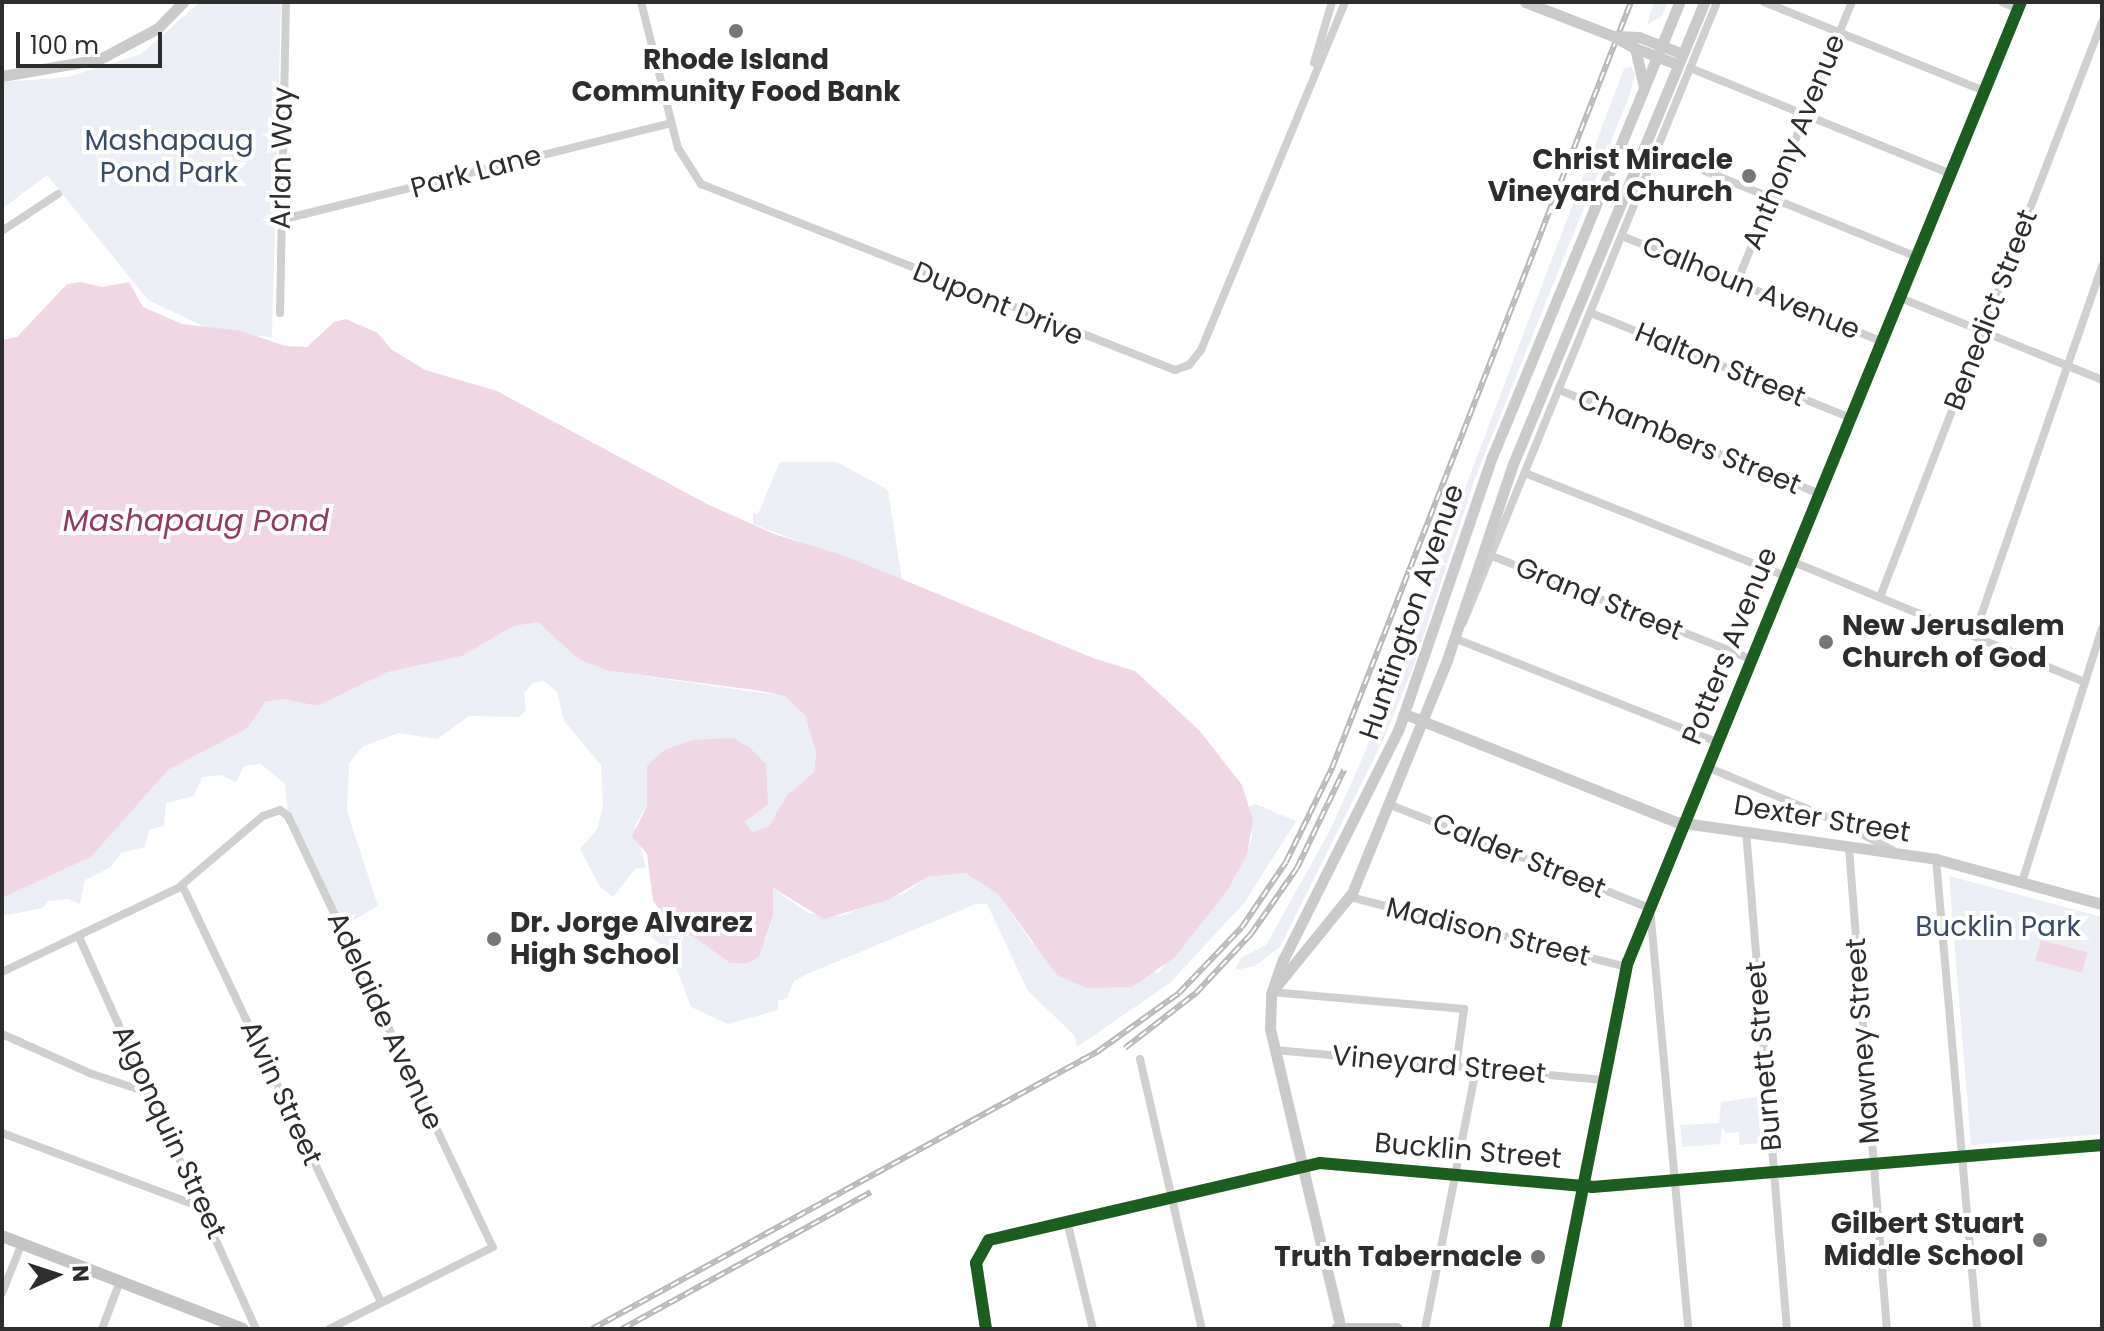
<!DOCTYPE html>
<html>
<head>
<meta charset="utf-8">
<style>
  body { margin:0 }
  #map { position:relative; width:2104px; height:1331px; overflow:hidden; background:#fff; font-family:Poppins,sans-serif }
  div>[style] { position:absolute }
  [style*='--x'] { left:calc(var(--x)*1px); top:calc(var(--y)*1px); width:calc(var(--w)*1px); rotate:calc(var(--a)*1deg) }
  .green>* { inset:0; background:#ebeef4 }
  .water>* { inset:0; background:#f1d7e4; transform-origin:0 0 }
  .street>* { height:8px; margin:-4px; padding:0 4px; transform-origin:4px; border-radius:4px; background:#cfcfcf }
  .secondary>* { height:11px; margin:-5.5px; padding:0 5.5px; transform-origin:5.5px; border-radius:5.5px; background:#cacaca }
  .primary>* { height:12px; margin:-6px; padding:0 6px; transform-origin:6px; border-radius:6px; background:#c4c4c4 }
  .rail>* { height:6px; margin-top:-3px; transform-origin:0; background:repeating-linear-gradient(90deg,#fff 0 9px,#b8b8b8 0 18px); box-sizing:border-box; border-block:2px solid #b8b8b8 }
  .secondary-bridge>* { height:11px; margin:-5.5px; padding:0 5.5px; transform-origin:5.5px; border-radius:5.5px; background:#cacaca }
  .cycleway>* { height:12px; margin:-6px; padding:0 6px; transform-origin:6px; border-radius:6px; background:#1b5e20 }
  .dots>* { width:22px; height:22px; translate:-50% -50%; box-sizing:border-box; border:4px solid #fff; border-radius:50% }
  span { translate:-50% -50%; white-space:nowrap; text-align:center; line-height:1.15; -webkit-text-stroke:8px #fff; paint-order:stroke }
  .poi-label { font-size:28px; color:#2d2d2d; font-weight:700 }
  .right { translate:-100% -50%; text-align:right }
  .left { translate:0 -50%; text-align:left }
  .park-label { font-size:28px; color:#3a4a69 }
  .street-label { font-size:28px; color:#2d2d2d }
  .water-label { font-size:30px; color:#8f3b64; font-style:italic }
  .frame { position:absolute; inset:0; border:4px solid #2d2d2d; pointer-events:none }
  .north { position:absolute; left:16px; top:1235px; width:80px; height:80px; -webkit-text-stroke:6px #fff; paint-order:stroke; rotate:87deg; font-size:22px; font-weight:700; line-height:32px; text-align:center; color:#2d2d2d }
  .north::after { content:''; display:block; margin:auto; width:28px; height:36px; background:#2d2d2d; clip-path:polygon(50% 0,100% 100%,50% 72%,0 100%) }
  .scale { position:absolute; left:16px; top:32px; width:146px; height:36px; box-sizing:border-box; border:4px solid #2d2d2d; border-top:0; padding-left:10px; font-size:24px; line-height:28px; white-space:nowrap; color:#2d2d2d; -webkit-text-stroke:6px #fff; paint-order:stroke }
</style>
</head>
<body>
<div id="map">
  <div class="green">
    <i style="clip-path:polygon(200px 2px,281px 2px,272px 337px,213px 331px,148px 300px,47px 175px,2px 209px,2px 82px,68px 77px,141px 54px)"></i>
    <i style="clip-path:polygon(1654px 2px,1668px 2px,1662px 16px,1647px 25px)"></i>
    <i style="clip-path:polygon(1631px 66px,1635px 74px,1630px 94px,1475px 478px,1413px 668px,1383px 740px,1280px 947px,1255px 966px,1235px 970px,1241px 958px,1266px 945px,1329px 832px,1363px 757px,1624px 69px)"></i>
    <i style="clip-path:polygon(780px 462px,837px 462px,888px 490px,902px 580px,753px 524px,753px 513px,758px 514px)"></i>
    <i style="clip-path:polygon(538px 622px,578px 659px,609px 671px,784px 696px,805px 715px,816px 753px,814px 772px,787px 795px,769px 826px,752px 832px,745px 822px,767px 804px,762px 764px,750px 748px,664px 750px,647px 766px,647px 806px,635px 825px,646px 868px,636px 868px,613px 897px,600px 887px,580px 849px,598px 828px,603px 804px,601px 765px,564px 721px,557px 692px,544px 681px,533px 683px,524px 693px,526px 710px,519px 717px,469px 716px,437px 739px,399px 733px,362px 747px,349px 764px,347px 811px,378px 906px,342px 927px,288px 816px,285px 784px,261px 764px,244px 766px,236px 782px,221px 775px,202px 777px,194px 796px,166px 803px,164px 826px,149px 830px,145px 847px,121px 853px,111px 867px,85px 880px,80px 904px,68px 899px,48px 901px,43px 908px,2px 916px,2px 898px,91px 857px,168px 770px,248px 728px,265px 702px,284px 699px,317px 706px,388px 672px,462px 656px,513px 625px)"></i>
    <i style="clip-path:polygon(1255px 804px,1296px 821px,1245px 902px,1170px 983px,1077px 1047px,1074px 1035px,1028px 991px,987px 904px,976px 904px,807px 974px,794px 981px,787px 998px,778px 1001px,778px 1010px,728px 1024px,691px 1007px,671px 954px,646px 932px,663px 914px,730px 962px,766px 939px,773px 916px,772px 888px,808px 913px,841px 916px,906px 892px,928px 877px,965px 873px,998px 894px,1032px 943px,1158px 973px,1227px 891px,1247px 855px,1252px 836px,1249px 806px)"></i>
    <i style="clip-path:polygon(1949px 876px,2102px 917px,2102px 1134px,1971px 1145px)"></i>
    <i style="clip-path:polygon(1757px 1097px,1761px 1143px,1739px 1145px,1739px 1132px,1726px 1133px,1722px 1127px,1720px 1144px,1682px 1147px,1680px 1125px,1719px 1123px,1721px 1102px)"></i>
  </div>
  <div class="water">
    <i style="clip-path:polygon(81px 282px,102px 287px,129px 282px,143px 307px,182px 324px,242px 331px,285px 346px,307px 347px,334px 322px,346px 319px,378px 333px,391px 349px,425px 370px,497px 391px,707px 504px,774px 534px,848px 557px,1093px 658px,1135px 671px,1199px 730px,1242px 785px,1253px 820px,1247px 855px,1227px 891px,1174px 958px,1132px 987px,1086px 988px,1057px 975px,998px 894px,965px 873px,928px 877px,888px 900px,824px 919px,773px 888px,773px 916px,759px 957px,748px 963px,730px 963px,663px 914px,653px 901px,647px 854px,632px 836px,647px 806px,647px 766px,664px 750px,693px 740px,733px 738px,750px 748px,766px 764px,768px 804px,745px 822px,752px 832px,769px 826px,787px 795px,814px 772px,816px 753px,805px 715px,784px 696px,762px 691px,609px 671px,578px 659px,538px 622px,513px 626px,462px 656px,388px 672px,317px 706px,284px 699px,265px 702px,248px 728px,168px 770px,91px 857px,2px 898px,2px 340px,17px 337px,67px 284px)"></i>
    <i style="left:2041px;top:940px;width:48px;height:21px;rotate:15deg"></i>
  </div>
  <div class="street">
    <i style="--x:641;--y:2;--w:151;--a:75.8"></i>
    <i style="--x:678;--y:148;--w:43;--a:57.4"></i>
    <i style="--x:701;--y:184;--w:509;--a:21.43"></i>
    <i style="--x:1175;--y:370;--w:15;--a:-20"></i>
    <i style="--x:1189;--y:365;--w:19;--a:-51"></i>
    <i style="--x:1201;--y:350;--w:377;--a:-67.5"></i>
    <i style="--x:1764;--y:2;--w:235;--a:22"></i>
    <i style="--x:2002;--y:2;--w:17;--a:24"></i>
    <i style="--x:1314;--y:63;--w:64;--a:-73.6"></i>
    <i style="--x:1690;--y:68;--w:279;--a:22.1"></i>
    <i style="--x:1656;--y:151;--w:279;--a:22.1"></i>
    <i style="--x:280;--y:220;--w:403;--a:-13.9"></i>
    <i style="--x:2;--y:231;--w:67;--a:-33.5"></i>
    <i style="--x:1622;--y:236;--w:279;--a:22.1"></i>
    <i style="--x:1737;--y:282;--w:303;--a:-67.7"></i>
    <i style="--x:1898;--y:297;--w:220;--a:22.1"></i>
    <i style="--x:280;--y:313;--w:311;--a:-88.9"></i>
    <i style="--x:1591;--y:313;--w:278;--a:22"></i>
    <i style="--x:1559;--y:390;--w:279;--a:21.7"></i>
    <i style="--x:1525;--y:473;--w:280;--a:21.6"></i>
    <i style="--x:1492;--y:556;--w:279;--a:21.7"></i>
    <i style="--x:1791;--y:561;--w:318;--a:22.4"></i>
    <i style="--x:1880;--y:597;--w:616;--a:-68.89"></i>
    <i style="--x:1463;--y:623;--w:671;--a:-67.75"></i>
    <i style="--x:1456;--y:635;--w:4;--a:124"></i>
    <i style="--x:1454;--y:638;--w:283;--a:21.6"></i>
    <i style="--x:1974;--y:636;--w:392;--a:-70.9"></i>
    <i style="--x:1707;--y:767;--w:145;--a:22.7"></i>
    <i style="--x:1841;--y:823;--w:58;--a:27.9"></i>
    <i style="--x:1388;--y:804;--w:282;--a:21.7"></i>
    <i style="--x:1650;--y:908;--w:423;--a:84.8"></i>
    <i style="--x:1746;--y:831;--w:500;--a:85.3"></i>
    <i style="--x:1849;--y:848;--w:482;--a:85.5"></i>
    <i style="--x:1936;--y:859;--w:472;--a:85"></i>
    <i style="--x:2022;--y:882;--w:265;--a:-72.5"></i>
    <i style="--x:182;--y:885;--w:461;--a:64.5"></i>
    <i style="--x:1350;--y:897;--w:285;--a:14.2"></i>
    <i style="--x:79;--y:937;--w:430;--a:65.7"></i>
    <i style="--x:2;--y:972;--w:195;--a:-25.5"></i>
    <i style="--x:178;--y:888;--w:111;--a:-40.3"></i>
    <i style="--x:263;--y:816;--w:18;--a:-19"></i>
    <i style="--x:280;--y:810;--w:10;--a:37"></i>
    <i style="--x:288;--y:816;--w:477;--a:64.6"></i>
    <i style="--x:493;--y:1247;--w:183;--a:153.4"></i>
    <i style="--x:1271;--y:992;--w:194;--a:5"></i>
    <i style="--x:1464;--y:1009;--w:59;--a:97.9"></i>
    <i style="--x:2;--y:1034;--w:98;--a:24"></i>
    <i style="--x:92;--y:1074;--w:64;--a:18.2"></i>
    <i style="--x:1275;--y:1050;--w:330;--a:5.2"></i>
    <i style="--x:1140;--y:1059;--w:277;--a:77.1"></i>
    <i style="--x:2;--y:1133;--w:215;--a:20.4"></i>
    <i style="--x:1067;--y:1221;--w:111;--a:76.5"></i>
    <i style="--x:2;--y:1293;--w:54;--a:-68.2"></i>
    <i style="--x:102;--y:1329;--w:51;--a:-69.4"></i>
    <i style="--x:1425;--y:1329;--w:265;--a:-78.9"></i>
    <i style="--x:1555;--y:1329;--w:374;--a:-78.8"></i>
    <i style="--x:1628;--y:962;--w:1037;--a:-67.74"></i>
  </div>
  <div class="secondary">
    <i style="--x:1525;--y:2;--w:94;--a:21.1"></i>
    <i style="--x:1639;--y:37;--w:44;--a:21.3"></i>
    <i style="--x:1635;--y:48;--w:44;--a:21.3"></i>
    <i style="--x:1635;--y:48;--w:39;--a:77"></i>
    <i style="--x:2;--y:76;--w:99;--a:-9.8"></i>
    <i style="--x:100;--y:59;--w:66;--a:-28.1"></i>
    <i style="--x:158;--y:28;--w:36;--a:-46"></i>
    <i style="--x:1405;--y:714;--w:293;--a:21.7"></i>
    <i style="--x:1677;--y:822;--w:262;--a:8.1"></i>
    <i style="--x:1936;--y:859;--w:172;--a:15.2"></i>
    <i style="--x:1274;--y:989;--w:124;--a:-50.9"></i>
    <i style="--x:1352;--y:893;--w:252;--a:-67.8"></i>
    <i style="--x:1447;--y:660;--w:207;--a:-71.4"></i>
    <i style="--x:1513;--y:464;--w:500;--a:-67.5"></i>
    <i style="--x:986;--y:1329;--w:67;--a:-98.6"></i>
    <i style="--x:976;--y:1263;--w:26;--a:-61"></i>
    <i style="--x:989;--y:1240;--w:340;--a:-13.1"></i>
    <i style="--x:1320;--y:1163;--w:273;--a:5"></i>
    <i style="--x:1592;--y:1187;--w:512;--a:-4.71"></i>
    <i style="--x:1341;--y:1329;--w:309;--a:-103.3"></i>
    <i style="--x:1270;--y:1028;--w:34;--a:-88"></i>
    <i style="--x:1271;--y:994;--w:36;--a:-71"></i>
    <i style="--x:1283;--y:960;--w:259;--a:-63.4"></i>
    <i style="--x:1399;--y:728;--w:287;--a:-71.1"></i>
    <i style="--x:1492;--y:457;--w:492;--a:-67.6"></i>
  </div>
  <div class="primary">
    <i style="--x:2;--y:1236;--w:258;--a:21.1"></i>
    <i style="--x:1337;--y:1329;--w:60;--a:0"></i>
  </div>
  <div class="rail">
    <i style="--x:1125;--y:1048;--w:90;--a:-37.8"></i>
    <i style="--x:1196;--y:993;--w:81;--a:-47"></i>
    <i style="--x:1251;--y:934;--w:80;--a:-55.1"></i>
    <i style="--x:1297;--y:868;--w:109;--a:-64.4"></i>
    <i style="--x:592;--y:1329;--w:576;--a:-28.75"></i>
    <i style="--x:1097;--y:1052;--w:101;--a:-35.7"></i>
    <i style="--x:1179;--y:993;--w:91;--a:-46.3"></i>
    <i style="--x:1242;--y:927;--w:78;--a:-55.9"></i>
    <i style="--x:1286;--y:862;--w:105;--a:-63.9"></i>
    <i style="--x:1332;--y:768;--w:822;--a:-68.68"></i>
    <i style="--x:622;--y:1329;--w:284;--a:-28.8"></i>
  </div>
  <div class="secondary-bridge">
    <i style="--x:1613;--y:36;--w:26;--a:2"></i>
    <i style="--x:1613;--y:36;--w:25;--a:29"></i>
  </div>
  <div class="cycleway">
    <i style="--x:986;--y:1329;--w:67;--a:-98.6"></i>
    <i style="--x:976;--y:1263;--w:26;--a:-61"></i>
    <i style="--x:989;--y:1240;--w:340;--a:-13.1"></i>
    <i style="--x:1320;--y:1163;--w:273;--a:5"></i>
    <i style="--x:1592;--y:1187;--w:512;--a:-4.71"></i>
    <i style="--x:1555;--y:1329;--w:374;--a:-78.8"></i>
    <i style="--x:1628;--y:962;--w:1037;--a:-67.74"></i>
  </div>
  <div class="dots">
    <i style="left:736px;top:31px;background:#767676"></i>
    <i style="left:1749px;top:176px;background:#767676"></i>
    <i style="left:1826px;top:642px;background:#767676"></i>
    <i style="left:494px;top:939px;background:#767676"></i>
    <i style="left:2040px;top:1240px;background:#767676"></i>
    <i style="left:1538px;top:1257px;background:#767676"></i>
  </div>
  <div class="poi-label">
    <span style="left:736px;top:76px">Rhode Island<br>Community Food Bank</span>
    <span class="right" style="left:1733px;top:176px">Christ Miracle<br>Vineyard Church</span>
    <span class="left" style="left:1842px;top:642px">New Jerusalem<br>Church of God</span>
    <span class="left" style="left:510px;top:939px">Dr. Jorge Alvarez<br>High School</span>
    <span class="right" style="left:2024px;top:1240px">Gilbert Stuart<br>Middle School</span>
    <span class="right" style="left:1522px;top:1257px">Truth Tabernacle</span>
  </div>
  <div class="park-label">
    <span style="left:169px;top:157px">Mashapaug<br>Pond Park</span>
    <span style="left:1998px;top:927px">Bucklin Park</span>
  </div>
  <div class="street-label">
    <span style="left:1794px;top:142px;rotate:-68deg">Anthony Avenue</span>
    <span style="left:282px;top:158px;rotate:-89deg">Arlan Way</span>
    <span style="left:476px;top:172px;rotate:-15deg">Park Lane</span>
    <span style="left:1751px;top:288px;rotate:22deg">Calhoun Avenue</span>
    <span style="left:998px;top:304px;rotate:22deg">Dupont Drive</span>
    <span style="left:1991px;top:310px;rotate:-69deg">Benedict Street</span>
    <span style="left:1720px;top:365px;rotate:22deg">Halton Street</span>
    <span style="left:1689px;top:442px;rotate:22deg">Chambers Street</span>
    <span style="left:1599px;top:599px;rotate:22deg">Grand Street</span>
    <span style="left:1412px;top:612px;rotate:-71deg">Huntington Avenue</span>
    <span style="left:1730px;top:646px;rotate:-68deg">Potters Avenue</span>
    <span style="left:1822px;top:819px;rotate:9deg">Dexter Street</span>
    <span style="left:1519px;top:856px;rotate:22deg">Calder Street</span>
    <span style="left:1488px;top:932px;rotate:14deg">Madison Street</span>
    <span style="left:385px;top:1021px;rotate:65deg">Adelaide Avenue</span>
    <span style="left:1863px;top:1041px;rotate:-94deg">Mawney Street</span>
    <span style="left:1764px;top:1056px;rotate:-95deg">Burnett Street</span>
    <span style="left:1439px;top:1065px;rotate:5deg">Vineyard Street</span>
    <span style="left:281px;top:1093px;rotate:65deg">Alvin Street</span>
    <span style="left:169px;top:1132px;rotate:65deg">Algonquin Street</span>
    <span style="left:1468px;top:1151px;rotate:5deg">Bucklin Street</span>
  </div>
  <div class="water-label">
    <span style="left:196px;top:521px">Mashapaug Pond</span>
  </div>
  <div class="frame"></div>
  <div class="north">N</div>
  <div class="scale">100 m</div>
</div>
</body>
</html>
